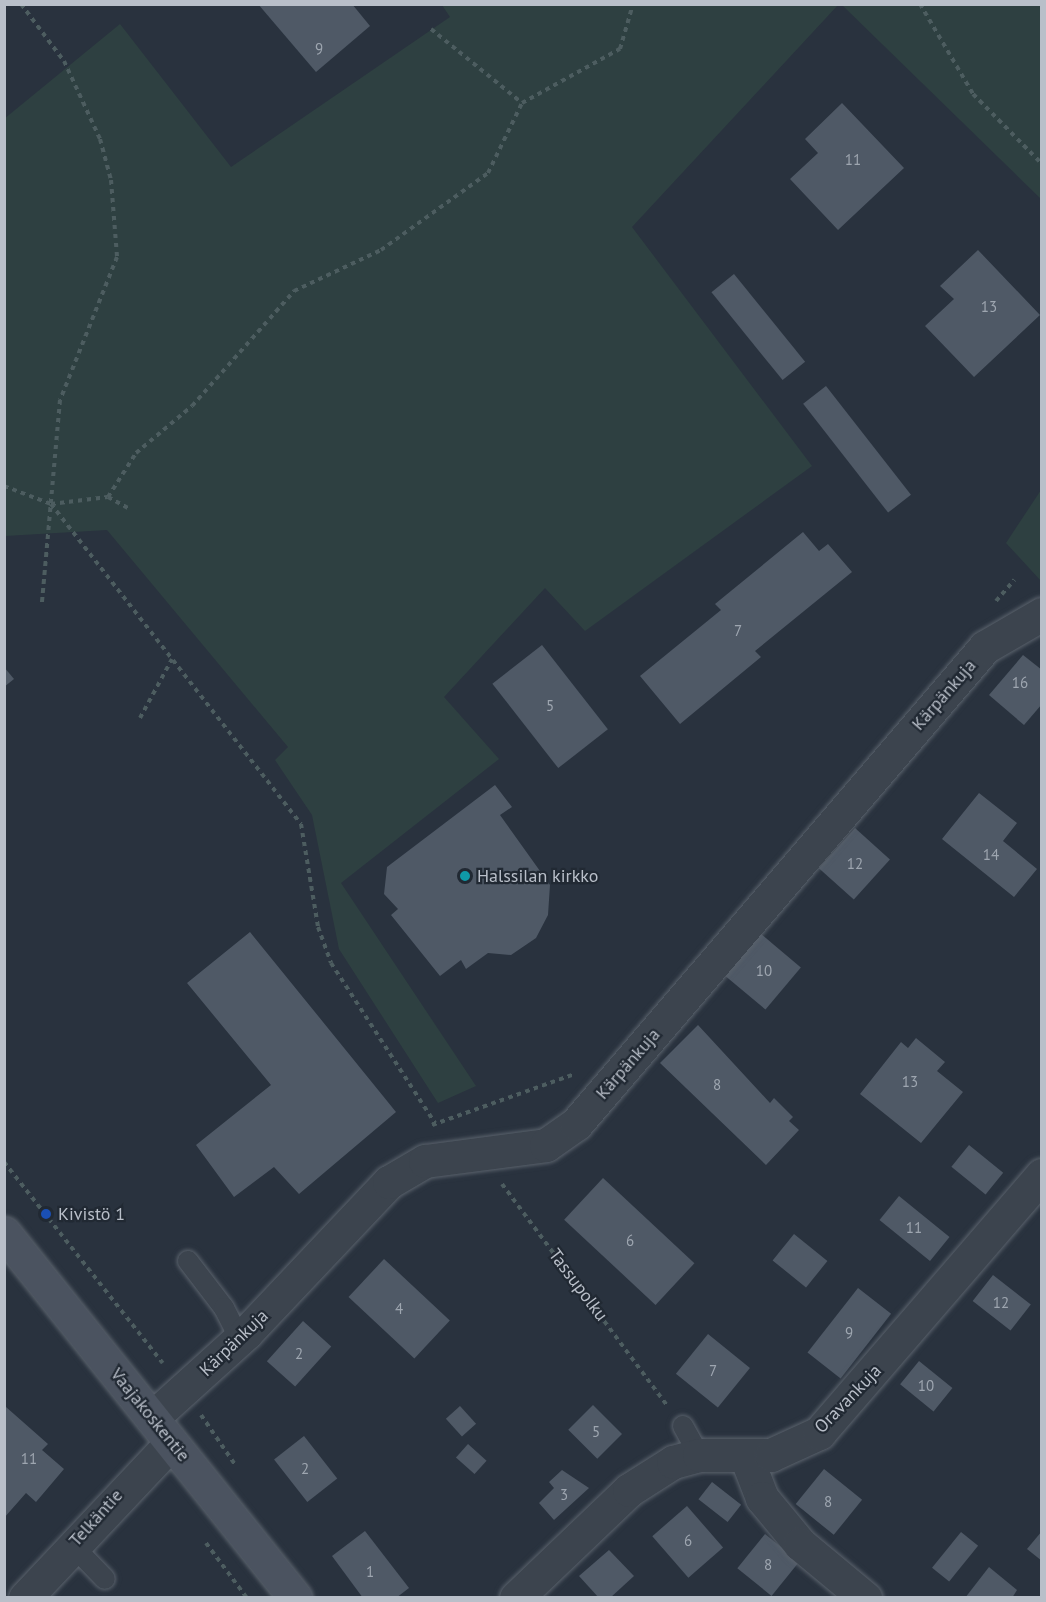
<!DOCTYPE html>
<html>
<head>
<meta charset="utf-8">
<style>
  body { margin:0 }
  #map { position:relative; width:1046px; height:1602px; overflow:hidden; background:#29323e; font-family:"PT Sans",sans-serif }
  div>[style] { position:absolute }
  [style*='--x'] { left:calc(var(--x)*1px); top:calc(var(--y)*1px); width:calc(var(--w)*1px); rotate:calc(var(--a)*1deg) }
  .green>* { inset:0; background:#2e4041 }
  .building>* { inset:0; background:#4f5966; transform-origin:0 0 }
  .path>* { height:4px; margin-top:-2px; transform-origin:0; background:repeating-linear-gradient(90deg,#4d5d60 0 4.5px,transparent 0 9px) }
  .roads { filter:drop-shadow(0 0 2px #5a626c) drop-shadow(0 0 2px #5a626c) }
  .service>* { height:20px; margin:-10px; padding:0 10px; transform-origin:10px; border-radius:10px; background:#3c444e }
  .minor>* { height:33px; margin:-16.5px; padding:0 16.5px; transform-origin:16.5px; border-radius:16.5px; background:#3c444e }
  .secondary>* { height:33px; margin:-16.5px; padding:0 16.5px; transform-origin:16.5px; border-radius:16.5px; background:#4b5360 }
  .dots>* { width:16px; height:16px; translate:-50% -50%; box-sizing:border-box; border:3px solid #212933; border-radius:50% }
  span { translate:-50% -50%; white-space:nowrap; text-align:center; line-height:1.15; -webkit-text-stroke:4.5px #212933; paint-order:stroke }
  .number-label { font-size:15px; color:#9ea6b0 }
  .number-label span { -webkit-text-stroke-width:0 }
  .street-label { font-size:18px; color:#b9bfc9 }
  .poi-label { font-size:18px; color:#b9bfc9 }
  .left { translate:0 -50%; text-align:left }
  .frame { position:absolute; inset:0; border:6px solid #b9bfc9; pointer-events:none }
</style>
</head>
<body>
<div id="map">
  <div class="green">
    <i style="clip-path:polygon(442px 5px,838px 5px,632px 227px,812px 466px,585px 631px,545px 588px,444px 697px,499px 759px,341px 883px,476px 1086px,438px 1103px,339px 949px,312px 815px,275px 760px,288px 747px,107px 530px,5px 536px,4px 119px,120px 24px,231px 167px,450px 17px)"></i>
    <i style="clip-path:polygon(842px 5px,1041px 5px,1041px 199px)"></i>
    <i style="clip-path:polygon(1041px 490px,1042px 581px,1041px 581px,1006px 543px)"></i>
  </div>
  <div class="building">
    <i style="clip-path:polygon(258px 4px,352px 4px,370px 26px,316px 72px)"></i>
    <i style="clip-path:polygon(842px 103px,904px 168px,838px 230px,790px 179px,818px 153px,805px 139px)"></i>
    <i style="clip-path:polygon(978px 250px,1040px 315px,974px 377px,925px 326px,954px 299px,940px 286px)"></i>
    <i style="left:734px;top:274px;width:113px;height:29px;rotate:51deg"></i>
    <i style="left:826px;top:386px;width:138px;height:29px;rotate:52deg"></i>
    <i style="clip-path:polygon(803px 532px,819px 551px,828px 544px,852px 572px,755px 651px,761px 657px,680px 724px,640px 676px,721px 610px,715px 604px)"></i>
    <i style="left:542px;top:645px;width:107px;height:63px;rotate:52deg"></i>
    <i style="clip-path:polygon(1023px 655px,1042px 670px,1042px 704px,1024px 725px,989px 695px)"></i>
    <i style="clip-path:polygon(4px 667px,14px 679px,4px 687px)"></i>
    <i style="clip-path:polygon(495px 785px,512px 807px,500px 815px,550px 885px,548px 915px,536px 938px,511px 955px,488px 953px,466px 969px,461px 960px,440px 976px,391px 915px,398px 909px,384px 894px,387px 867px)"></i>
    <i style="clip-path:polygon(979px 793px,1017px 823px,1003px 841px,1037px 869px,1014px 897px,942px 839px)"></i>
    <i style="left:855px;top:828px;width:47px;height:54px;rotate:42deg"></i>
    <i style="clip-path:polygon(250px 932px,396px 1112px,299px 1194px,274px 1167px,234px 1197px,196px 1145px,271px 1085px,187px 983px)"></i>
    <i style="left:761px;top:934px;width:52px;height:55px;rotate:40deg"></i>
    <i style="clip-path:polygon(698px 1025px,770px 1103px,774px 1098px,793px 1117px,789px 1121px,799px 1130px,766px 1165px,660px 1063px)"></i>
    <i style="clip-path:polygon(916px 1038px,945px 1062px,937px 1071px,963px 1092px,921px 1143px,860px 1094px,901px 1042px,908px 1048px)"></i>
    <i style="left:969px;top:1145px;width:44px;height:28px;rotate:39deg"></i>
    <i style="left:603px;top:1178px;width:125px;height:57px;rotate:43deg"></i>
    <i style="left:899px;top:1196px;width:65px;height:31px;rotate:39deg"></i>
    <i style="left:794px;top:1234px;width:43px;height:34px;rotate:39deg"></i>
    <i style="left:384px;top:1259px;width:90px;height:52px;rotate:43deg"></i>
    <i style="left:993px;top:1275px;width:48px;height:33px;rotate:38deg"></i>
    <i style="left:858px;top:1288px;width:42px;height:82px;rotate:38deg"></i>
    <i style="left:303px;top:1321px;width:38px;height:54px;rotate:42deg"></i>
    <i style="left:708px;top:1334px;width:54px;height:51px;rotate:39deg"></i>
    <i style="left:919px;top:1361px;width:43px;height:30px;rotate:39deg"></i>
    <i style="left:593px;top:1405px;width:41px;height:35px;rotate:45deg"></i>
    <i style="left:460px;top:1406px;width:24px;height:19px;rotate:48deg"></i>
    <i style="clip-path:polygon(6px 1407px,48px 1444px,42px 1450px,64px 1469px,36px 1502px,26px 1493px,4px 1518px)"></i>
    <i style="left:304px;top:1436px;width:54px;height:38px;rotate:52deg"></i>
    <i style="left:468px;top:1444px;width:25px;height:18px;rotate:42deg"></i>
    <i style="left:824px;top:1469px;width:49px;height:45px;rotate:39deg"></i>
    <i style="clip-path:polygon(562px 1470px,589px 1488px,554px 1520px,539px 1503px,554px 1488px,549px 1482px)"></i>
    <i style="left:712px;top:1482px;width:37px;height:22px;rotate:38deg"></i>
    <i style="left:687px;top:1506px;width:55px;height:46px;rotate:49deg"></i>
    <i style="clip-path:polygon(365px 1531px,409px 1588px,396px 1598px,363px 1598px,332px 1556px)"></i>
    <i style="clip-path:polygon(1042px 1531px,1042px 1561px,1027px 1549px)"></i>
    <i style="left:961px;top:1532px;width:22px;height:46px;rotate:39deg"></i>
    <i style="left:765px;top:1534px;width:44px;height:44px;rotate:39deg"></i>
    <i style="clip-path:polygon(609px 1550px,634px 1576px,610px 1598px,599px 1598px,579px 1576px)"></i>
    <i style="clip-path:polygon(989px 1567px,1017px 1590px,1012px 1598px,965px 1598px)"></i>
  </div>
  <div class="path">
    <i style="--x:21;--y:4;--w:71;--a:53"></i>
    <i style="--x:64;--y:61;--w:86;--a:65.2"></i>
    <i style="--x:100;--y:139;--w:42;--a:75"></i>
    <i style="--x:111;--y:180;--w:77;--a:85.5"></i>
    <i style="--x:117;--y:257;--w:154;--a:111.7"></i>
    <i style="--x:60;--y:400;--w:203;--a:95.1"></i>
    <i style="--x:920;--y:4;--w:104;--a:59.5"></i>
    <i style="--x:973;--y:94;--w:98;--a:45.4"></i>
    <i style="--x:431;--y:29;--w:117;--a:39.1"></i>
    <i style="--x:4;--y:486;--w:50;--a:21"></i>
    <i style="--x:51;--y:504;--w:406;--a:52"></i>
    <i style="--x:301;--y:824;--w:104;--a:80.6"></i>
    <i style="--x:318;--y:927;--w:38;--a:70"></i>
    <i style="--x:331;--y:963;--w:191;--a:57"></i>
    <i style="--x:108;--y:497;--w:52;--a:-57.5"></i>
    <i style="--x:136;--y:453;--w:73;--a:-40"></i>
    <i style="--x:192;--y:406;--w:154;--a:-48.4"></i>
    <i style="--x:294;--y:291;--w:96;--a:-25.2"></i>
    <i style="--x:381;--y:250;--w:132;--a:-35.7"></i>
    <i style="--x:488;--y:173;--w:78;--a:-64.1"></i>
    <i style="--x:522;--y:103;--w:112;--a:-28.9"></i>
    <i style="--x:620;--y:49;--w:47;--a:-73.9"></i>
    <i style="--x:51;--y:504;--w:57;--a:-7"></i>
    <i style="--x:108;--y:497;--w:26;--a:29"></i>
    <i style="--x:996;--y:601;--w:28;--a:-49"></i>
    <i style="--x:140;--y:718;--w:67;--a:-61.5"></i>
    <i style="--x:432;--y:1125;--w:149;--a:-19.7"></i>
    <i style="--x:4;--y:1162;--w:256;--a:51.7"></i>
    <i style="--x:502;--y:1184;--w:278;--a:53.3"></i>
    <i style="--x:201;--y:1415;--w:62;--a:55.5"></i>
    <i style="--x:206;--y:1543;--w:69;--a:53.3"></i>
  </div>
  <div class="roads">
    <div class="service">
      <i style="--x:188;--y:1261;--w:59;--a:52.5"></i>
      <i style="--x:224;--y:1308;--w:35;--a:63"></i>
      <i style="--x:683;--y:1426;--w:33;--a:61"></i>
      <i style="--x:72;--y:1545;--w:47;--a:45.9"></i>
    </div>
    <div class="minor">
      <i style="--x:152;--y:1418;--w:127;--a:-42.1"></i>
      <i style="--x:246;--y:1333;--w:208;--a:-46.6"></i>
      <i style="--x:389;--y:1182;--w:42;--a:-30.3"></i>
      <i style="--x:425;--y:1161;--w:122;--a:-7.5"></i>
      <i style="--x:546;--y:1145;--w:37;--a:-35"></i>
      <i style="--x:576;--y:1124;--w:628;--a:-49.39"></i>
      <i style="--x:985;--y:647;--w:66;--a:-30.1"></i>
      <i style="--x:747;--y:1459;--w:42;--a:69"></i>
      <i style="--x:762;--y:1498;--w:60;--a:50.4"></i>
      <i style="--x:800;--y:1544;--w:85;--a:39.7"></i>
      <i style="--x:25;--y:1598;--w:213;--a:-46.7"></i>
      <i style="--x:516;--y:1598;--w:156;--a:-43.7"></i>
      <i style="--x:629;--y:1490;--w:52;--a:-32.5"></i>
      <i style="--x:673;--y:1462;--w:27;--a:-15"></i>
      <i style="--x:699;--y:1455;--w:72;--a:0"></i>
      <i style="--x:771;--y:1455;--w:53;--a:-24.6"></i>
      <i style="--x:819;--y:1433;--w:341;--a:-49.2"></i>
    </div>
    <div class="secondary">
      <i style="--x:4;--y:1233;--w:467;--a:51.4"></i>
    </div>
  </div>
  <div class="dots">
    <i style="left:465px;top:876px;background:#0f9aa8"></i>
    <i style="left:46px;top:1214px;background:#1a4fb4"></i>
  </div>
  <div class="number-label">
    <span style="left:319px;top:49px">9</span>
    <span style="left:853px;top:160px">11</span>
    <span style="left:989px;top:307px">13</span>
    <span style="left:738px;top:631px">7</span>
    <span style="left:1020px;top:683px">16</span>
    <span style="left:550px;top:706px">5</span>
    <span style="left:991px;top:855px">14</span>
    <span style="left:855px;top:864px">12</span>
    <span style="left:764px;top:971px">10</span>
    <span style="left:910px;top:1082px">13</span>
    <span style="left:717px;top:1085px">8</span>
    <span style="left:914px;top:1228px">11</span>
    <span style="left:630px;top:1241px">6</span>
    <span style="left:1001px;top:1303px">12</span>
    <span style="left:399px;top:1309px">4</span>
    <span style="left:849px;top:1333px">9</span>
    <span style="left:299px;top:1354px">2</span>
    <span style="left:713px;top:1371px">7</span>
    <span style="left:926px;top:1386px">10</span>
    <span style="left:596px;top:1432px">5</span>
    <span style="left:29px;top:1459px">11</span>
    <span style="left:305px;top:1469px">2</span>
    <span style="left:564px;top:1495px">3</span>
    <span style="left:828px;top:1502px">8</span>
    <span style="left:688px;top:1541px">6</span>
    <span style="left:768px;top:1565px">8</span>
    <span style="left:370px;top:1572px">1</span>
  </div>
  <div class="street-label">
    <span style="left:944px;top:695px;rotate:-49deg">Kärpänkuja</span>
    <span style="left:628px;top:1064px;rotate:-49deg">Kärpänkuja</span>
    <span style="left:578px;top:1285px;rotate:53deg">Tassupolku</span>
    <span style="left:234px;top:1343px;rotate:-44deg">Kärpänkuja</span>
    <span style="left:848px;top:1399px;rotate:-46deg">Oravankuja</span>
    <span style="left:150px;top:1415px;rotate:51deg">Vaajakoskentie</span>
    <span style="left:96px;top:1518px;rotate:-48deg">Telkäntie</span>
  </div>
  <div class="poi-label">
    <span class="left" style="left:477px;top:876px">Halssilan kirkko</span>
    <span class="left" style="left:58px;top:1214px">Kivistö 1</span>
  </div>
  <div class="frame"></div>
</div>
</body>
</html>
